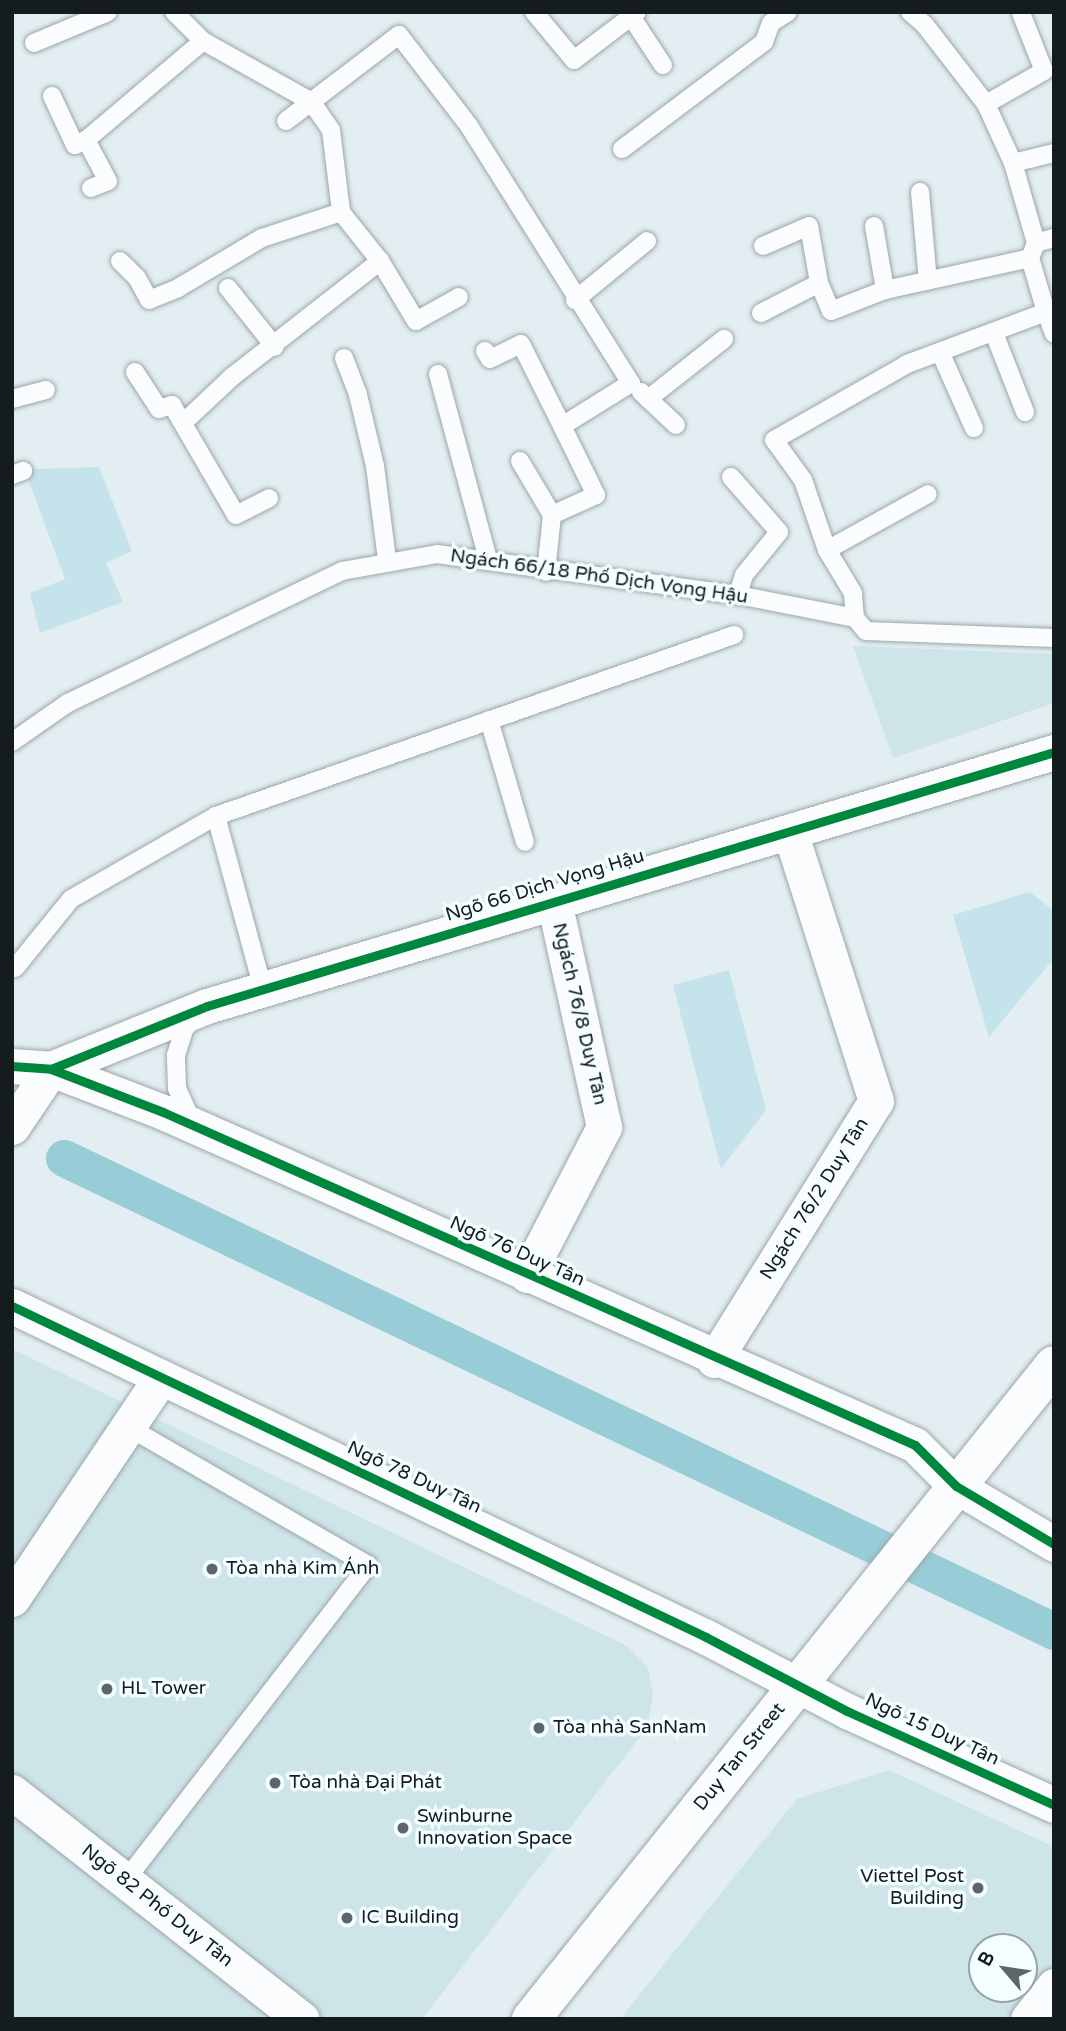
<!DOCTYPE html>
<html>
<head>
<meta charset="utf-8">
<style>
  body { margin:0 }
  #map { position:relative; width:1066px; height:2031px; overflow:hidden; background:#e2eef1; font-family:"Varela Round",sans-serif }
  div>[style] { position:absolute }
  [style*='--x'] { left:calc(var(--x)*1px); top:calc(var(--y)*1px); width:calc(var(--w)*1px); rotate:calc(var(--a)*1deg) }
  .built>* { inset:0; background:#cde4e9 }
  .green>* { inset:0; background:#c5e3ea }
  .canal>* { height:37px; margin:-18.5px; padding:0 18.5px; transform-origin:18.5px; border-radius:18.5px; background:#98ccd7 }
  .roads { filter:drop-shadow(0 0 2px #9da6a8) drop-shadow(0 0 2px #9da6a8) }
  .service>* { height:18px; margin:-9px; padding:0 9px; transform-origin:9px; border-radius:9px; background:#fbfcfd }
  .minor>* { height:35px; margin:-17.5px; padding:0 17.5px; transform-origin:17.5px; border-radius:17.5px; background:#fbfcfd }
  .tertiary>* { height:38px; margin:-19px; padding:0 19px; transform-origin:19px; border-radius:19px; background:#fbfcfd }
  .cycleway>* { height:9px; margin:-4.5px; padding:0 4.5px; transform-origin:4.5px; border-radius:4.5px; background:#00873e }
  .dots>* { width:19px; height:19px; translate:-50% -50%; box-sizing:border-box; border:4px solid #f4fdff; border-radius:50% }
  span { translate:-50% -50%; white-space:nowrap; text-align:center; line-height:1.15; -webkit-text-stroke:7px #f4fdff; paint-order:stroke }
  .street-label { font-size:19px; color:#141c1e }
  .poi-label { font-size:19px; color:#141c1e }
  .left { translate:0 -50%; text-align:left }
  .right { translate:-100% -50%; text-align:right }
  .frame { position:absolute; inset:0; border:14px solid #141c1e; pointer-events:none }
  .north { position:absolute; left:968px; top:1933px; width:70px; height:70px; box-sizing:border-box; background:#f4fdff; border:2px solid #9aa3a5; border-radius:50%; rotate:299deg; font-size:19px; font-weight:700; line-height:28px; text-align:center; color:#141c1e }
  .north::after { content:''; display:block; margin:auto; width:24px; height:32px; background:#5c6668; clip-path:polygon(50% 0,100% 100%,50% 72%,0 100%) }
</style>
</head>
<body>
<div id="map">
  <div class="built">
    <i style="clip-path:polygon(853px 646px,1054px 654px,1054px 703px,893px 758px)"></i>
    <i style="clip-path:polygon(12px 1349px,627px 1646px,648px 1667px,653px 1694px,647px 1728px,422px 2019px,12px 2019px)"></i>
    <i style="clip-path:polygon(evenodd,889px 1770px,1054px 1847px,1054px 2019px,620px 2019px,797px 1799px,889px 1770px,982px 1947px,1024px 1947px,1024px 1989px,982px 1989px,982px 1947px)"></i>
  </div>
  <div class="green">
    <i style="clip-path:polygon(99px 467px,132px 551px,106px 563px,123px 602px,40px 633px,30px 593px,65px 579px,27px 476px,34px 469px)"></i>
    <i style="clip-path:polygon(1030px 892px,1054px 911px,1054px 958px,989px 1037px,953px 915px)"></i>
    <i style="clip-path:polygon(729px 970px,766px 1110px,721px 1169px,673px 985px)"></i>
  </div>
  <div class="canal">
    <i style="--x:64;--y:1158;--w:1097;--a:25.54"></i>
  </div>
  <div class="roads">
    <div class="service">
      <i style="--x:174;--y:12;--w:41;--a:45"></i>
      <i style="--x:203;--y:41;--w:123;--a:29.3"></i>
      <i style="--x:310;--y:101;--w:11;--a:52"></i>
      <i style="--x:317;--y:110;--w:24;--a:55"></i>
      <i style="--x:331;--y:130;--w:83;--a:83"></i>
      <i style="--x:341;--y:212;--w:63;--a:51.5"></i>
      <i style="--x:380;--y:261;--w:70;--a:59"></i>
      <i style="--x:416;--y:321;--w:49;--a:-29.2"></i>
      <i style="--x:534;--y:12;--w:62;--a:50.2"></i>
      <i style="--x:574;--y:60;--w:79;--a:-37.3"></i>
      <i style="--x:630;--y:15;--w:60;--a:56.6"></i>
      <i style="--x:34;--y:43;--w:80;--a:-22.7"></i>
      <i style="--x:52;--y:96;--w:54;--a:64.9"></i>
      <i style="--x:75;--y:145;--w:12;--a:-24"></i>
      <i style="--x:986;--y:104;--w:67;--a:-29.6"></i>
      <i style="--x:1044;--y:71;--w:62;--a:-111.6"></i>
      <i style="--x:286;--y:121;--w:142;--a:-37.3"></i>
      <i style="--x:399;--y:35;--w:115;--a:52.4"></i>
      <i style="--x:469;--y:126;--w:304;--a:57.8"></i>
      <i style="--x:631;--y:383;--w:81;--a:148.1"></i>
      <i style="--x:562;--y:426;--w:77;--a:63.8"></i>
      <i style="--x:596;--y:495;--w:48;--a:155.6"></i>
      <i style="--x:552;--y:515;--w:57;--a:96"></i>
      <i style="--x:622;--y:149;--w:178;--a:-37"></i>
      <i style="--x:764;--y:42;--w:20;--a:-70"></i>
      <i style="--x:771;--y:23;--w:20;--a:-33"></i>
      <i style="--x:1013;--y:163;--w:42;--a:-13.7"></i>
      <i style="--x:91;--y:188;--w:18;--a:-22"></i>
      <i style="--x:108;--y:181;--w:47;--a:-118.2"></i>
      <i style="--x:86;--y:140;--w:153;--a:-40.2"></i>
      <i style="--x:920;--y:192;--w:89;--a:84.9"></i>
      <i style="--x:874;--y:226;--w:65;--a:80.2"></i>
      <i style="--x:1036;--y:243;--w:19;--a:-16"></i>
      <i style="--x:763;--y:246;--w:50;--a:-23.5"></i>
      <i style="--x:809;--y:226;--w:58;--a:80"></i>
      <i style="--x:819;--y:283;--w:30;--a:67"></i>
      <i style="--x:831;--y:311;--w:58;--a:-21.3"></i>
      <i style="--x:885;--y:290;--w:148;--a:-12.4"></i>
      <i style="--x:120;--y:261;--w:24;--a:45"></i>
      <i style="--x:137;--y:278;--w:25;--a:61"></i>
      <i style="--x:149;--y:300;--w:31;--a:-22"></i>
      <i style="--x:178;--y:288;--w:98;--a:-30.8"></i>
      <i style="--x:262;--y:238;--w:83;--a:-18.2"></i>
      <i style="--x:228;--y:288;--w:75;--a:51.5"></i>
      <i style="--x:575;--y:300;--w:93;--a:-39.3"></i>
      <i style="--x:1046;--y:312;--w:23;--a:70"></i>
      <i style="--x:761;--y:313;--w:65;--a:-27.3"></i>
      <i style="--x:994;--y:333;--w:85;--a:68.6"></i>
      <i style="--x:485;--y:351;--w:9;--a:58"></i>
      <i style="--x:490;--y:359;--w:34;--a:-26"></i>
      <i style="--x:521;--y:344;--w:92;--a:63.4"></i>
      <i style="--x:941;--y:354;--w:81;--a:66"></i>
      <i style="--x:344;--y:358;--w:40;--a:69"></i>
      <i style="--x:358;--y:395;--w:73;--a:76.5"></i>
      <i style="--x:375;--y:466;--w:95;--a:82.7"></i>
      <i style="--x:135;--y:372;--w:44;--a:57"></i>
      <i style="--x:159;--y:409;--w:14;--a:-17"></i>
      <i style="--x:172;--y:405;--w:127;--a:59.8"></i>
      <i style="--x:236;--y:515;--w:37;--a:-27"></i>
      <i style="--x:438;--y:374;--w:192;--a:74.9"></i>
      <i style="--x:641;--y:392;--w:48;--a:43.3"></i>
      <i style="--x:12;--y:399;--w:35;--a:-15"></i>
      <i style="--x:648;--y:399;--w:97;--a:-38.3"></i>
      <i style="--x:184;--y:422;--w:67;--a:-43.2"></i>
      <i style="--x:233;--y:376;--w:187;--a:-38"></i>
      <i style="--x:520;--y:461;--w:63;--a:59.3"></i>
      <i style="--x:12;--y:475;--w:12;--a:-20"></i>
      <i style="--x:731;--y:477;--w:73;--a:48.9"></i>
      <i style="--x:779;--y:532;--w:55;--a:129.1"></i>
      <i style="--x:744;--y:575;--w:21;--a:107"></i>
      <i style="--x:827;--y:550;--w:115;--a:-29"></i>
      <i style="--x:855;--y:618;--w:25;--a:-95"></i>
      <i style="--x:853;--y:593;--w:50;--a:-121.2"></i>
      <i style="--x:827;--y:550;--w:74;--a:-108.9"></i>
      <i style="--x:803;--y:480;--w:49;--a:-125.9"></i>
      <i style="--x:774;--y:440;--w:153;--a:-29.7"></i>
      <i style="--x:907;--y:364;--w:148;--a:-20.5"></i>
      <i style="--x:1046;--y:312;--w:56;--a:-106.5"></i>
      <i style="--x:1030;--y:258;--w:16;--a:-68"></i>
      <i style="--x:1036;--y:243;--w:83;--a:-106"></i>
      <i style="--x:1013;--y:163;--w:65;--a:-114.6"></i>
      <i style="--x:986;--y:104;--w:100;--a:-127.7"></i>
      <i style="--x:925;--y:25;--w:20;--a:-139"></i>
      <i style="--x:489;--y:720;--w:127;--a:73.6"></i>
      <i style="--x:12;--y:742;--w:68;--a:-34.9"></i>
      <i style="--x:68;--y:703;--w:304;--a:-25.7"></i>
      <i style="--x:342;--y:571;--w:97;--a:-10.1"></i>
      <i style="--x:437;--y:554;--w:304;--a:7.8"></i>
      <i style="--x:738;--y:595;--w:119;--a:11.1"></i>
      <i style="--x:855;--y:618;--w:17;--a:50"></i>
      <i style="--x:866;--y:631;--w:188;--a:2.1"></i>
      <i style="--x:216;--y:816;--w:179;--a:74.8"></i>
      <i style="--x:15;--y:968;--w:89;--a:-50.9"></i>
      <i style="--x:71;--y:899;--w:167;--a:-29.8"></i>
      <i style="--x:216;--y:816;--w:549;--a:-19.26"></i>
      <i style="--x:192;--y:1122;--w:37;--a:-114"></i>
      <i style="--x:177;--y:1088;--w:33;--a:-92"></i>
      <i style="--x:176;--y:1055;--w:28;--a:-72"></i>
      <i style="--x:185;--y:1028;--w:14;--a:-45"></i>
      <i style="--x:125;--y:1881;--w:399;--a:-52.4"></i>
      <i style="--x:368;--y:1565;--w:275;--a:-150.1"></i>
    </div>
    <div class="minor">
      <i style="--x:12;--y:1066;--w:39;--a:4"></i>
      <i style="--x:51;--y:1069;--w:120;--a:21"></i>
      <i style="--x:163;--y:1112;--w:822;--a:23.88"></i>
      <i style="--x:915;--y:1445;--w:58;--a:45"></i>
      <i style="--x:956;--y:1486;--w:114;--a:30.6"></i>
      <i style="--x:51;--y:1069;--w:168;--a:-22"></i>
      <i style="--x:207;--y:1006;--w:884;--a:-16.69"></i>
      <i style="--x:12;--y:1127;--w:70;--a:-56.1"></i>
      <i style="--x:527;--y:1275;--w:167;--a:-62.5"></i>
      <i style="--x:604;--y:1127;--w:231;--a:-102.5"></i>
      <i style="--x:12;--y:1306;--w:769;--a:25.5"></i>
      <i style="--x:706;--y:1637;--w:159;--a:27.7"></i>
      <i style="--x:847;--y:1711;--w:227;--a:24.4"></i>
      <i style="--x:714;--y:1360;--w:305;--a:-58"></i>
      <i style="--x:876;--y:1101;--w:283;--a:-107.7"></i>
      <i style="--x:12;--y:1599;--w:267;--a:-56.1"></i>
      <i style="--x:12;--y:1792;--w:368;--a:38.1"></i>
      <i style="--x:1028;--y:2019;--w:42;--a:-51.8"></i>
    </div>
    <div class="tertiary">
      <i style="--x:531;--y:2019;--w:837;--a:-51.35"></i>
    </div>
  </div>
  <div class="cycleway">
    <i style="--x:12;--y:1066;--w:39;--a:4"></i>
    <i style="--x:51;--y:1069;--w:120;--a:21"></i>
    <i style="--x:163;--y:1112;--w:822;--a:23.88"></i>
    <i style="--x:915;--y:1445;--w:58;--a:45"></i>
    <i style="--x:956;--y:1486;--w:114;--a:30.6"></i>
    <i style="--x:51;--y:1069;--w:168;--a:-22"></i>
    <i style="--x:207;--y:1006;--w:884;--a:-16.69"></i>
    <i style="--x:12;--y:1306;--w:769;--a:25.5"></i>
    <i style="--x:706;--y:1637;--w:159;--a:27.7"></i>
    <i style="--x:847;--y:1711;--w:227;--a:24.4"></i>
  </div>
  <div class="dots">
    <i style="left:212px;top:1569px;background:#5c6668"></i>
    <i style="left:107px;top:1689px;background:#5c6668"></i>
    <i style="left:539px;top:1728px;background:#5c6668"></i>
    <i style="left:275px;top:1783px;background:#5c6668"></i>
    <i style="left:403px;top:1828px;background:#5c6668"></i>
    <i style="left:978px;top:1888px;background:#5c6668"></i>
    <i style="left:347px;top:1918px;background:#5c6668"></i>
  </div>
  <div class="street-label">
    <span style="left:599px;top:577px;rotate:8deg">Ngách 66/18 Phố Dịch Vọng Hậu</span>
    <span style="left:545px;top:886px;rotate:-17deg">Ngõ 66 Dịch Vọng Hậu</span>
    <span style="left:579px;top:1014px;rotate:77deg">Ngách 76/8 Duy Tân</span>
    <span style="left:815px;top:1199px;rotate:-58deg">Ngách 76/2 Duy Tân</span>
    <span style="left:517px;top:1252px;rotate:24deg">Ngõ 76 Duy Tân</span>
    <span style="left:414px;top:1478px;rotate:25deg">Ngõ 78 Duy Tân</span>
    <span style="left:932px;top:1730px;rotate:25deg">Ngõ 15 Duy Tân</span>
    <span style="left:740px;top:1757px;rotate:-51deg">Duy Tan Street</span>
    <span style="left:157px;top:1906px;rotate:38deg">Ngõ 82 Phố Duy Tân</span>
  </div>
  <div class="poi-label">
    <span class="left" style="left:226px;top:1569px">Tòa nhà Kim Ánh</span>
    <span class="left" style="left:121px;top:1689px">HL Tower</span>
    <span class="left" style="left:553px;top:1728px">Tòa nhà SanNam</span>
    <span class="left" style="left:289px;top:1783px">Tòa nhà Đại Phát</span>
    <span class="left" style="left:417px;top:1828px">Swinburne<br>Innovation Space</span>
    <span class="right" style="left:964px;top:1888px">Viettel Post<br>Building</span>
    <span class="left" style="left:361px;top:1918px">IC Building</span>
  </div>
  <div class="frame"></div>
  <div class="north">B</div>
</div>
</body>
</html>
